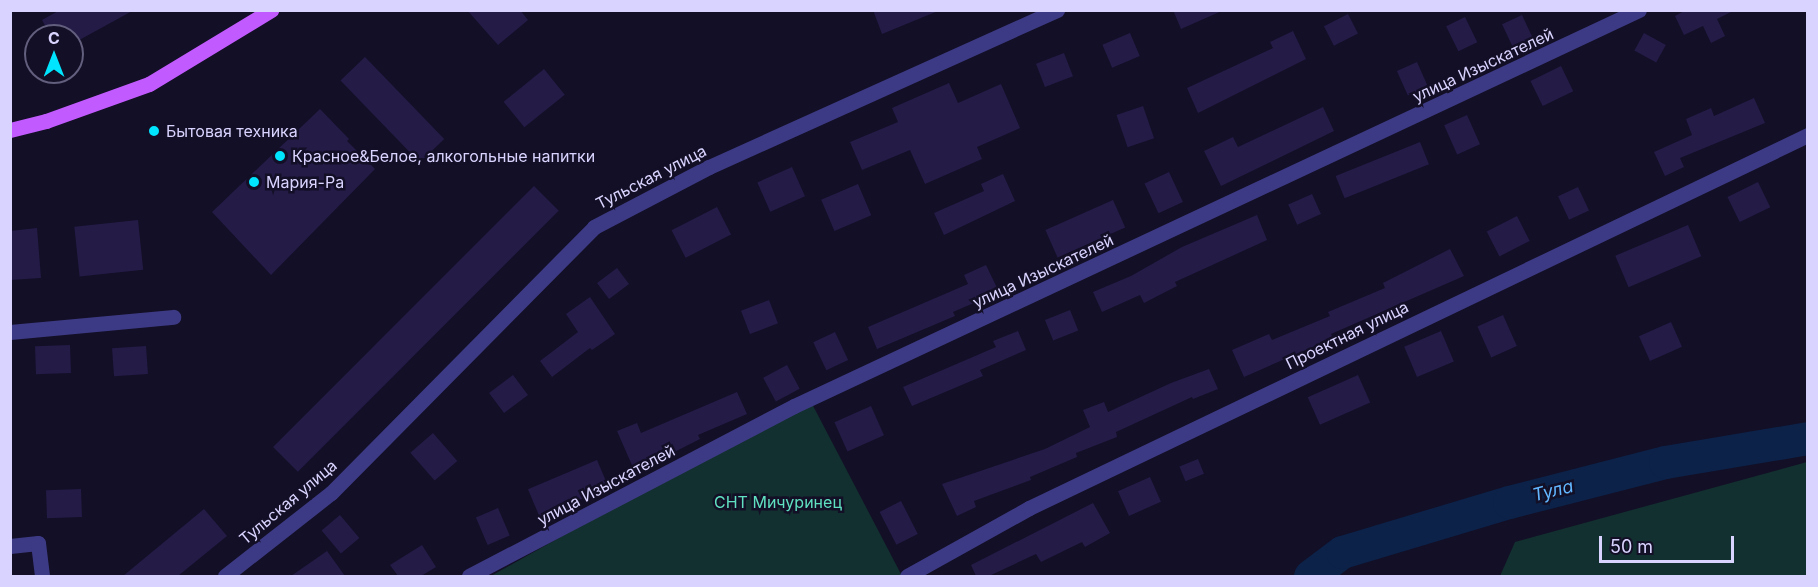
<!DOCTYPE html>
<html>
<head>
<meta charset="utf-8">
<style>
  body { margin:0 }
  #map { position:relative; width:1818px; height:587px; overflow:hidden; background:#130f26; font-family:Inter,sans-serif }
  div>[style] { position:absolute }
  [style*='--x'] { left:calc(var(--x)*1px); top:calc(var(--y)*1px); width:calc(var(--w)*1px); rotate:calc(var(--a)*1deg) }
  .green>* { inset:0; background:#12302f }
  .stream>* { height:5px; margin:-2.5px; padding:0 2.5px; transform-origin:2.5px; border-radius:2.5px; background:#0c2248 }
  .river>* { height:33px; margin:-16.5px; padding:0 16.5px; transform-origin:16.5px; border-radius:16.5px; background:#0c2248 }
  .building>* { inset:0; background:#241b47; transform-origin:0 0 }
  .street>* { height:15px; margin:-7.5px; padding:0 7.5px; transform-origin:7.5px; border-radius:7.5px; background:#3d3a85 }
  .primary>* { height:15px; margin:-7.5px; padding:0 7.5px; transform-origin:7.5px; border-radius:7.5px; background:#c25bff }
  .dots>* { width:16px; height:16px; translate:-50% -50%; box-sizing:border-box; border:3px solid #130f26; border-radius:50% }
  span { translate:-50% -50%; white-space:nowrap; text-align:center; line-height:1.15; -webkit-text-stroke:5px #130f26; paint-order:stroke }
  .street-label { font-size:16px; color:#d9d4ff }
  .poi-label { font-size:16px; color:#d9d4ff }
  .left { translate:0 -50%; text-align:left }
  .park-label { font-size:16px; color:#5fe0c0 }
  .water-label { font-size:18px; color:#62b6ff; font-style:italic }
  .frame { position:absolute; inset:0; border:12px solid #d9d4ff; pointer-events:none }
  .north { position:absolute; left:24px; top:24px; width:60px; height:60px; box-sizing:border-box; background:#130f26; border:2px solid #625e7d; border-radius:50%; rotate:0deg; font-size:16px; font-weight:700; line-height:24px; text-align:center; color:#d9d4ff }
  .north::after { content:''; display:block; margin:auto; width:21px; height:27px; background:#00e5ff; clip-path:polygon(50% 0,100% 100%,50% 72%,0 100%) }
  .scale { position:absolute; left:1599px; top:536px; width:135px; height:27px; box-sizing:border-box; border:3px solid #d9d4ff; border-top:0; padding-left:8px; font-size:18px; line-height:21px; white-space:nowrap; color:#d9d4ff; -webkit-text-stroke:4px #130f26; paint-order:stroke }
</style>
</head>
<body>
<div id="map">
  <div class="green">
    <i style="clip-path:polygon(810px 400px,902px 576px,491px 576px,794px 406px)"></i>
    <i style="clip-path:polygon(1807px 462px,1807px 576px,1500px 576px,1515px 542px)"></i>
  </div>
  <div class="stream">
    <i style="--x:1316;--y:576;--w:35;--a:-43"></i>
  </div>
  <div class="river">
    <i style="--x:1310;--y:576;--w:40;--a:-37"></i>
    <i style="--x:1342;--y:552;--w:174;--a:-16.7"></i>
    <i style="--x:1509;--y:502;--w:161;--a:-14.4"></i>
    <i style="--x:1665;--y:462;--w:145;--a:-9.5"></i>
  </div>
  <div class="building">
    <i style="clip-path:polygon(60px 10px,134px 10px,72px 44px,72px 36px,51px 36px,42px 20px)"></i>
    <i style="clip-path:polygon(467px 10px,520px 10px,528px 20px,498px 45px)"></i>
    <i style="clip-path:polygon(873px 10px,938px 10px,938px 11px,882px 34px)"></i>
    <i style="clip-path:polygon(1173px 10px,1224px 10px,1181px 29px)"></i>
    <i style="clip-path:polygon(1686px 10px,1735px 10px,1717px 19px,1725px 36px,1711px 43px,1703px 26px,1684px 35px,1675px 16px)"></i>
    <i style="left:1348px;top:14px;width:22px;height:27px;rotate:63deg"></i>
    <i style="left:1522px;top:15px;width:26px;height:22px;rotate:65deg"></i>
    <i style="left:1465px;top:17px;width:28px;height:21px;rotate:64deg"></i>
    <i style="clip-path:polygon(1293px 31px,1306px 59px,1198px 113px,1187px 88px,1273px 48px,1270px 42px)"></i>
    <i style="left:1130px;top:33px;width:25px;height:30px;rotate:67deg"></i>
    <i style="left:1644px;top:33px;width:25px;height:20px;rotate:29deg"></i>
    <i style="left:1064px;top:53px;width:25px;height:30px;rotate:69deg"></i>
    <i style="left:365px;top:57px;width:114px;height:34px;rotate:46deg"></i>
    <i style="left:1417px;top:62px;width:27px;height:22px;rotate:66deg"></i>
    <i style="left:1561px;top:66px;width:28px;height:34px;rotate:64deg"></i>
    <i style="left:544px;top:69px;width:33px;height:52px;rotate:51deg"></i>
    <i style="clip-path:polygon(949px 83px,958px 103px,1001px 84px,1020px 128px,977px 147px,982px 159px,925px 184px,910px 150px,862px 170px,850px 142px,898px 122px,892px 108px)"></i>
    <i style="clip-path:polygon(1754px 98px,1765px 123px,1680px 158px,1684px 167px,1665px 176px,1654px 152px,1692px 135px,1686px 119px,1711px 108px,1714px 116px)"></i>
    <i style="left:1143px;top:106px;width:34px;height:28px;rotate:71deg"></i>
    <i style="clip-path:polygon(1323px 107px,1334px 131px,1221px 186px,1204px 151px,1233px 137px,1238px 147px)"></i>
    <i style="clip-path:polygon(320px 109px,349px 139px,347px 141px,375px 169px,271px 275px,212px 212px)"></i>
    <i style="left:1467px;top:115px;width:32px;height:25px;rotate:66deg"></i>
    <i style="left:1420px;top:142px;width:24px;height:91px;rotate:68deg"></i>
    <i style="left:792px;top:167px;width:32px;height:38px;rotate:66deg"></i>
    <i style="left:1169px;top:172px;width:33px;height:27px;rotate:65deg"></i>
    <i style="clip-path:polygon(1003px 174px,1015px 201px,944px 235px,934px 213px,984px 191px,981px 184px)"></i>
    <i style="left:1758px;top:182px;width:28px;height:34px;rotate:64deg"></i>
    <i style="left:858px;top:184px;width:34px;height:40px;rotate:67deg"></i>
    <i style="left:534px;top:186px;width:35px;height:369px;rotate:45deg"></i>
    <i style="left:1578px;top:187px;width:26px;height:22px;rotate:65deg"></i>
    <i style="left:1312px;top:194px;width:22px;height:26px;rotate:66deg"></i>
    <i style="left:1113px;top:200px;width:30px;height:74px;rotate:66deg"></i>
    <i style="left:717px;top:207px;width:31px;height:51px;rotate:63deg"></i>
    <i style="clip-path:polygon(1257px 215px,1267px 240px,1175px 282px,1177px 286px,1144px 303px,1140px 295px,1102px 312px,1093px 292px,1131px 276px,1182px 247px)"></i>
    <i style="left:1517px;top:216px;width:28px;height:34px;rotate:63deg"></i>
    <i style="left:138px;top:220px;width:50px;height:64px;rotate:84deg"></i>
    <i style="left:1688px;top:225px;width:34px;height:79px;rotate:67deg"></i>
    <i style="clip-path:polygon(37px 228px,41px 278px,10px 280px,10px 231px)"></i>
    <i style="clip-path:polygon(1450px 249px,1464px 276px,1331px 334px,1333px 338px,1244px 377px,1232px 350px,1269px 334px,1272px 340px,1330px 316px,1328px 312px,1385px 288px,1383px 283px)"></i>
    <i style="clip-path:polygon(986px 265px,999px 292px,953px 312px,955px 316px,877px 349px,868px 327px,968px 284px,964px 275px)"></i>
    <i style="left:617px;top:268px;width:20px;height:25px;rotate:53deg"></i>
    <i style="clip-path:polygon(590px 297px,615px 334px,592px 350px,590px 348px,552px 377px,540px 361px,578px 332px,566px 314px)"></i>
    <i style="left:769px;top:300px;width:25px;height:30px;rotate:69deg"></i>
    <i style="left:1070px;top:310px;width:22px;height:27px;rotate:68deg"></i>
    <i style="left:1503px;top:315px;width:34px;height:28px;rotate:66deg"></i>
    <i style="left:1671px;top:322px;width:27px;height:35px;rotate:66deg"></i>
    <i style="clip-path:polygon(1018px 331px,1026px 350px,980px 370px,983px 376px,912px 406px,903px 387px,996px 347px,993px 341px)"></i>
    <i style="left:1441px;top:331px;width:33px;height:40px;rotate:67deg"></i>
    <i style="left:835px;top:332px;width:31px;height:24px;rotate:65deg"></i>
    <i style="left:70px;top:345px;width:28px;height:35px;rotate:88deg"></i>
    <i style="left:146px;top:346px;width:28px;height:34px;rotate:86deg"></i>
    <i style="left:787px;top:365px;width:27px;height:27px;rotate:62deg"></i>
    <i style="clip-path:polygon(1209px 369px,1218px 389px,1193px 399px,1192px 397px,1116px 432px,1117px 437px,1076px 453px,1077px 457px,1030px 477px,1031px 480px,974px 501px,976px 507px,957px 516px,942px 484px,1045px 449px,1090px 427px,1083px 410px,1104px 402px,1108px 412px,1171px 383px)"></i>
    <i style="left:513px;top:375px;width:25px;height:30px;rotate:53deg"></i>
    <i style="left:1358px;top:375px;width:30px;height:55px;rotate:66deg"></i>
    <i style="clip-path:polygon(737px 392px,747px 414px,698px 435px,700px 439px,635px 472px,617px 431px,637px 423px,641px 433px)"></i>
    <i style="left:871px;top:406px;width:32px;height:40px;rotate:66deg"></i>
    <i style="left:433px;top:433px;width:37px;height:30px;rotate:49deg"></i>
    <i style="left:1198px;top:459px;width:16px;height:20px;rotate:68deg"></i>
    <i style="left:597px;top:460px;width:30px;height:75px;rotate:67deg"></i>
    <i style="left:1150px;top:477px;width:27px;height:35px;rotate:66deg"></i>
    <i style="left:81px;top:489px;width:28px;height:35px;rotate:88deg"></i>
    <i style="left:901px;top:501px;width:37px;height:24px;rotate:63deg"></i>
    <i style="clip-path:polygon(1093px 503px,1110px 533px,1085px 547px,1082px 542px,1041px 562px,1036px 554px,989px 576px,976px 576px,971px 565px)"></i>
    <i style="left:498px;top:508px;width:30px;height:24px;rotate:67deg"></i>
    <i style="clip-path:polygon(204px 509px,227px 536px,178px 576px,123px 576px)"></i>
    <i style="left:340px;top:515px;width:30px;height:24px;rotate:50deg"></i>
    <i style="clip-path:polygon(422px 545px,436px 567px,421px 576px,398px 576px,390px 565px)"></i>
    <i style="clip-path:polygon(327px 551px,345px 576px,291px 576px)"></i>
  </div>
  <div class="street">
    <i style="--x:10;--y:332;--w:164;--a:-5.3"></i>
    <i style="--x:10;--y:546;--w:28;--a:-6"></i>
    <i style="--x:38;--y:543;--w:33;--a:83"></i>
    <i style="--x:225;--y:576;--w:135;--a:-38.1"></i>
    <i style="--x:331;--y:493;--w:374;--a:-45.3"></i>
    <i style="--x:594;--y:227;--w:130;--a:-27.6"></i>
    <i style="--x:709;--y:167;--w:382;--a:-24.3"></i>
    <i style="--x:469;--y:576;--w:367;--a:-27.6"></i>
    <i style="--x:794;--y:406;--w:933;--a:-25.11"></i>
    <i style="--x:907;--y:576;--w:140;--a:-29.1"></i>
    <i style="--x:1029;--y:508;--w:864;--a:-25.59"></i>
  </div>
  <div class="primary">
    <i style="--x:10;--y:130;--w:37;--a:-14"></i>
    <i style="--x:46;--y:121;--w:109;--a:-19.8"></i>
    <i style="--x:149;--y:84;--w:143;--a:-31.2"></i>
  </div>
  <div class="dots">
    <i style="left:154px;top:131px;background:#00e5ff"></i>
    <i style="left:280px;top:156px;background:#00e5ff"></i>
    <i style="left:254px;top:182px;background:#00e5ff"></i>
  </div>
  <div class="street-label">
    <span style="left:1483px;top:65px;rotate:-25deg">улица Изыскателей</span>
    <span style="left:651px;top:177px;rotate:-27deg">Тульская улица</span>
    <span style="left:1043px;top:271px;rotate:-25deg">улица Изыскателей</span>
    <span style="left:1347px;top:335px;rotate:-26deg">Проектная улица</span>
    <span style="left:606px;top:485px;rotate:-28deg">улица Изыскателей</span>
    <span style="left:288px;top:502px;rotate:-40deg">Тульская улица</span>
  </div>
  <div class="poi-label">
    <span class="left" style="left:166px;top:131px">Бытовая техника</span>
    <span class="left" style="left:292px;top:156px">Красное&amp;Белое, алкогольные напитки</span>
    <span class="left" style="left:266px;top:182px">Мария-Ра</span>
  </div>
  <div class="park-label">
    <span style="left:778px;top:502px">СНТ Мичуринец</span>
  </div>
  <div class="water-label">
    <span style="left:1553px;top:491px;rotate:-14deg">Тула</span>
  </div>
  <div class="frame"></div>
  <div class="north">С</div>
  <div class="scale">50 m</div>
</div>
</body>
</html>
